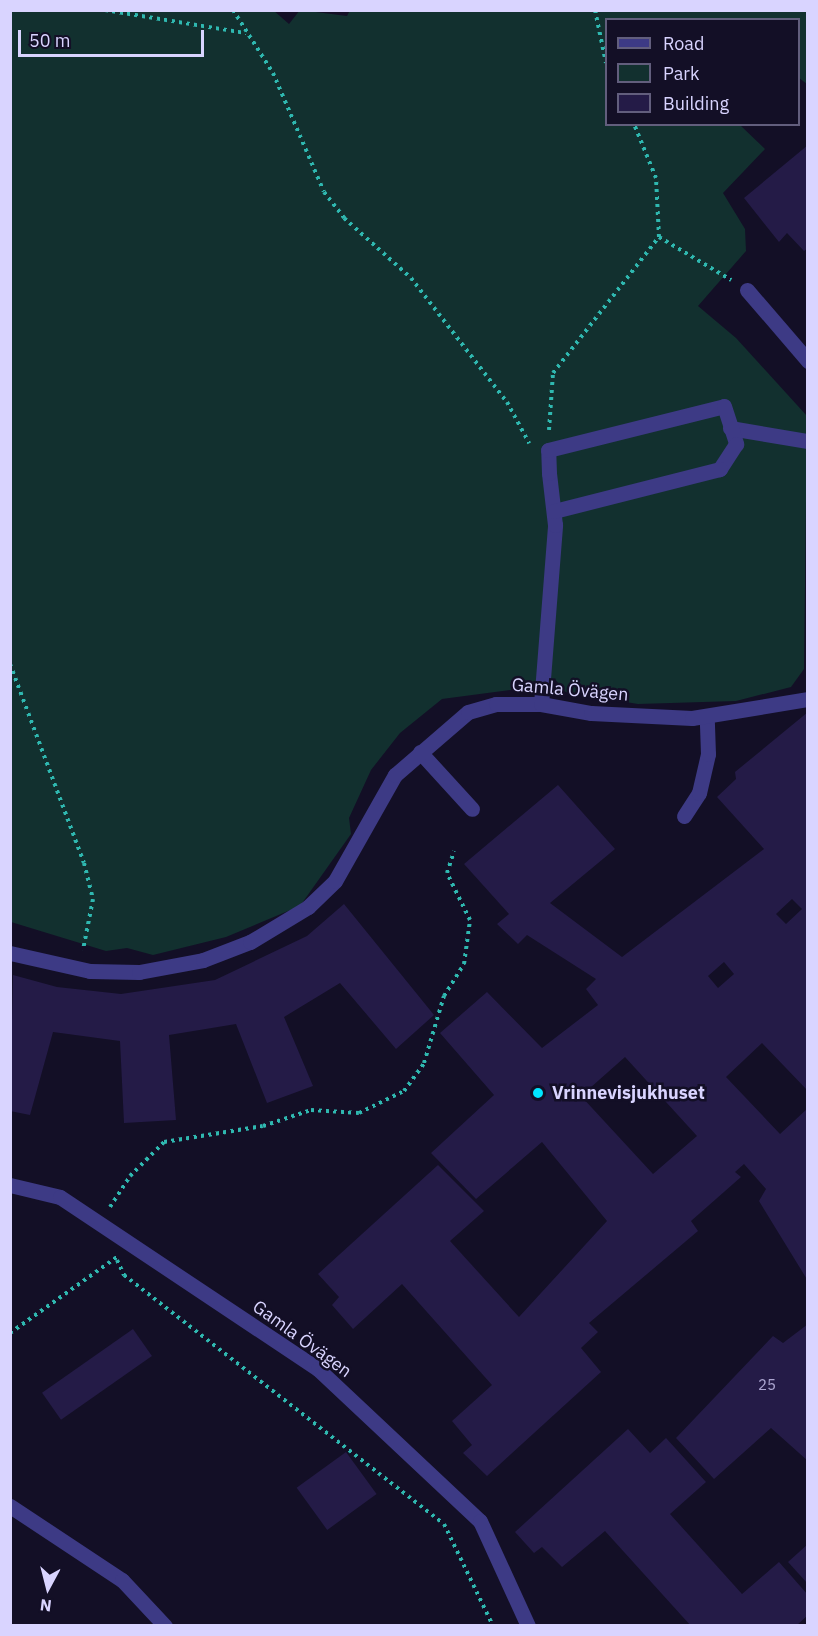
<!DOCTYPE html>
<html>
<head>
<meta charset="utf-8">
<style>
  body { margin:0 }
  #map { position:relative; width:818px; height:1636px; overflow:hidden; background:#130f26; font-family:"IBM Plex Sans",sans-serif }
  div>[style] { position:absolute }
  [style*='--x'] { left:calc(var(--x)*1px); top:calc(var(--y)*1px); width:calc(var(--w)*1px); rotate:calc(var(--a)*1deg) }
  .green>* { inset:0; background:#12302f }
  .building>* { inset:0; background:#241b47; transform-origin:0 0 }
  .path>* { height:4px; margin-top:-2px; transform-origin:0; background:repeating-linear-gradient(90deg,#2fb8b0 0 3px,transparent 0 7.5px) }
  .minor>* { height:15px; margin:-7.5px; padding:0 7.5px; transform-origin:7.5px; border-radius:7.5px; background:#3d3a85 }
  .dots>* { width:16px; height:16px; translate:-50% -50%; box-sizing:border-box; border:3px solid #130f26; border-radius:50% }
  span { translate:-50% -50%; white-space:nowrap; text-align:center; line-height:1.15; -webkit-text-stroke:5px #130f26; paint-order:stroke }
  .number-label { font-size:15px; color:#aca6d1 }
  .number-label span { -webkit-text-stroke-width:0 }
  .street-label { font-size:18px; color:#d9d4ff }
  .poi-label { font-size:18px; color:#d9d4ff; font-weight:700 }
  .left { translate:0 -50%; text-align:left }
  .frame { position:absolute; inset:0; border:12px solid #d9d4ff; pointer-events:none }
  .legend { position:absolute; left:605px; top:18px; width:195px; height:108px; box-sizing:border-box; background:#130f26; border:2px solid #625e7d; margin:0; padding:8px 10px; list-style:none; font-size:18px; color:#d9d4ff }
  .legend li { display:flex; align-items:center; gap:12px; height:30px }
  .legend b { width:30px; border:2px solid #625e7d }
  .north { position:absolute; left:18px; top:1558px; width:60px; height:60px; -webkit-text-stroke:4px #130f26; paint-order:stroke; rotate:187deg; font-size:16px; font-weight:700; line-height:24px; text-align:center; color:#d9d4ff }
  .north::after { content:''; display:block; margin:auto; width:21px; height:27px; background:#d9d4ff; clip-path:polygon(50% 0,100% 100%,50% 72%,0 100%) }
  .scale { position:absolute; left:18px; top:30px; width:186px; height:27px; box-sizing:border-box; border:3px solid #d9d4ff; border-top:0; padding-left:8px; font-size:18px; line-height:21px; white-space:nowrap; color:#d9d4ff; -webkit-text-stroke:4px #130f26; paint-order:stroke }
</style>
</head>
<body>
<div id="map">
  <div class="green">
    <i style="clip-path:polygon(273px 10px,289px 24px,300px 10px,347px 16px,350px 10px,807px 11px,807px 84px,799px 78px,798px 20px,606px 20px,606px 124px,740px 125px,765px 149px,723px 193px,745px 229px,746px 251px,698px 306px,736px 338px,807px 416px,804px 669px,791px 687px,736px 701px,638px 704px,565px 692px,555px 679px,526px 688px,442px 699px,400px 733px,371px 770px,349px 818px,351px 834px,300px 906px,226px 937px,153px 955px,127px 948px,106px 951px,11px 922px,11px 11px)"></i>
  </div>
  <div class="building">
    <i style="clip-path:polygon(808px 145px,808px 248px,804px 251px,787px 233px,779px 242px,744px 198px)"></i>
    <i style="clip-path:polygon(evenodd,808px 712px,808px 1091px,762px 1043px,726px 1077px,780px 1134px,808px 1108px,808px 1281px,759px 1201px,766px 1189px,744px 1164px,735px 1172px,741px 1177px,691px 1221px,698px 1231px,589px 1323px,598px 1332px,581px 1348px,601px 1372px,487px 1476px,463px 1453px,472px 1445px,452px 1421px,492px 1385px,402px 1284px,353px 1329px,332px 1305px,339px 1297px,318px 1274px,438px 1165px,484px 1211px,450px 1241px,519px 1317px,607px 1221px,542px 1142px,476px 1199px,431px 1153px,494px 1095px,440px 1033px,487px 992px,542px 1048px,598px 1005px,586px 989px,596px 979px,527px 935px,518px 944px,497px 924px,509px 914px,464px 864px,558px 785px,615px 849px,550px 903px,622px 957px,764px 849px,717px 797px,736px 779px,735px 772px,808px 712px,792px 899px,802px 909px,786px 924px,776px 914px,792px 899px,808px 712px,724px 962px,734px 974px,718px 988px,708px 976px,724px 962px,808px 712px,625px 1057px,697px 1136px,653px 1174px,581px 1096px,625px 1057px)"></i>
    <i style="clip-path:polygon(344px 904px,434px 1015px,396px 1049px,340px 983px,284px 1017px,313px 1086px,267px 1103px,236px 1024px,169px 1035px,176px 1120px,124px 1123px,120px 1041px,53px 1032px,30px 1115px,10px 1111px,13px 975px,57px 987px,121px 994px,215px 980px,307px 936px)"></i>
    <i style="clip-path:polygon(808px 1324px,808px 1461px,771px 1428px,714px 1479px,676px 1438px,773px 1336px,783px 1343px)"></i>
    <i style="left:133px;top:1329px;width:33px;height:111px;rotate:55deg"></i>
    <i style="clip-path:polygon(628px 1429px,650px 1453px,666px 1438px,706px 1482px,670px 1514px,742px 1594px,779px 1562px,808px 1595px,808px 1615px,796px 1626px,691px 1626px,605px 1531px,562px 1567px,542px 1547px,534px 1553px,515px 1532px)"></i>
    <i style="left:346px;top:1452px;width:52px;height:61px;rotate:54deg"></i>
    <i style="clip-path:polygon(808px 1544px,808px 1584px,788px 1562px)"></i>
  </div>
  <div class="path">
    <i style="--x:105;--y:10;--w:143;--a:9.3"></i>
    <i style="--x:233;--y:10;--w:75;--a:57.6"></i>
    <i style="--x:273;--y:73;--w:129;--a:66.8"></i>
    <i style="--x:324;--y:192;--w:33;--a:52"></i>
    <i style="--x:344;--y:218;--w:90;--a:41.8"></i>
    <i style="--x:411;--y:278;--w:157;--a:52.3"></i>
    <i style="--x:507;--y:402;--w:47;--a:61.8"></i>
    <i style="--x:595;--y:10;--w:54;--a:78.3"></i>
    <i style="--x:659;--y:237;--w:84;--a:30.8"></i>
    <i style="--x:549;--y:430;--w:57;--a:-86"></i>
    <i style="--x:553;--y:373;--w:172;--a:-52.1"></i>
    <i style="--x:659;--y:237;--w:59;--a:-92.9"></i>
    <i style="--x:656;--y:178;--w:58;--a:-112.2"></i>
    <i style="--x:10;--y:664;--w:212;--a:69.6"></i>
    <i style="--x:84;--y:863;--w:37;--a:76"></i>
    <i style="--x:93;--y:899;--w:52;--a:101.1"></i>
    <i style="--x:110;--y:1207;--w:37;--a:-57"></i>
    <i style="--x:130;--y:1176;--w:48;--a:-45"></i>
    <i style="--x:164;--y:1142;--w:100;--a:-9.2"></i>
    <i style="--x:263;--y:1126;--w:51;--a:-18.4"></i>
    <i style="--x:311;--y:1110;--w:48;--a:3.6"></i>
    <i style="--x:359;--y:1113;--w:50;--a:-26.1"></i>
    <i style="--x:404;--y:1091;--w:34;--a:-54"></i>
    <i style="--x:424;--y:1063;--w:70;--a:-73.4"></i>
    <i style="--x:444;--y:996;--w:38;--a:-58"></i>
    <i style="--x:464;--y:964;--w:44;--a:-82.2"></i>
    <i style="--x:470;--y:920;--w:52;--a:-116.1"></i>
    <i style="--x:447;--y:873;--w:23;--a:-72"></i>
    <i style="--x:117;--y:1260;--w:17;--a:65"></i>
    <i style="--x:124;--y:1275;--w:405;--a:37.9"></i>
    <i style="--x:444;--y:1524;--w:113;--a:64.3"></i>
    <i style="--x:10;--y:1333;--w:131;--a:-35.4"></i>
  </div>
  <div class="minor">
    <i style="--x:747;--y:290;--w:94;--a:49.3"></i>
    <i style="--x:730;--y:428;--w:79;--a:9.5"></i>
    <i style="--x:541;--y:704;--w:180;--a:-85.5"></i>
    <i style="--x:555;--y:525;--w:52;--a:-96.6"></i>
    <i style="--x:549;--y:473;--w:23;--a:-92"></i>
    <i style="--x:548;--y:450;--w:181;--a:-14"></i>
    <i style="--x:724;--y:406;--w:40;--a:72"></i>
    <i style="--x:736;--y:444;--w:30;--a:123"></i>
    <i style="--x:720;--y:469;--w:171;--a:165.8"></i>
    <i style="--x:420;--y:752;--w:77;--a:47.6"></i>
    <i style="--x:684;--y:816;--w:27;--a:-57"></i>
    <i style="--x:699;--y:793;--w:40;--a:-77"></i>
    <i style="--x:708;--y:754;--w:38;--a:-92"></i>
    <i style="--x:10;--y:953;--w:82;--a:12.7"></i>
    <i style="--x:90;--y:971;--w:49;--a:1.2"></i>
    <i style="--x:139;--y:972;--w:65;--a:-10.6"></i>
    <i style="--x:203;--y:960;--w:50;--a:-21"></i>
    <i style="--x:250;--y:942;--w:68;--a:-31.1"></i>
    <i style="--x:308;--y:907;--w:37;--a:-44"></i>
    <i style="--x:335;--y:881;--w:122;--a:-60.5"></i>
    <i style="--x:395;--y:775;--w:96;--a:-40.8"></i>
    <i style="--x:468;--y:712;--w:29;--a:-16"></i>
    <i style="--x:496;--y:704;--w:45;--a:0"></i>
    <i style="--x:541;--y:704;--w:51;--a:10.2"></i>
    <i style="--x:591;--y:713;--w:101;--a:2.8"></i>
    <i style="--x:692;--y:718;--w:118;--a:-9.3"></i>
    <i style="--x:10;--y:1185;--w:51;--a:13.5"></i>
    <i style="--x:60;--y:1197;--w:310;--a:33.7"></i>
    <i style="--x:318;--y:1369;--w:222;--a:43.2"></i>
    <i style="--x:480;--y:1521;--w:115;--a:65.4"></i>
    <i style="--x:10;--y:1506;--w:134;--a:33.5"></i>
    <i style="--x:122;--y:1580;--w:63;--a:46.9"></i>
  </div>
  <div class="dots">
    <i style="left:538px;top:1093px;background:#00e5ff"></i>
  </div>
  <div class="number-label">
    <span style="left:767px;top:1385px">25</span>
  </div>
  <div class="street-label">
    <span style="left:570px;top:690px;rotate:5deg">Gamla Övägen</span>
    <span style="left:302px;top:1339px;rotate:36deg">Gamla Övägen</span>
  </div>
  <div class="poi-label">
    <span class="left" style="left:552px;top:1093px">Vrinnevisjukhuset</span>
  </div>
  <div class="frame"></div>
  <ul class="legend">
  <li><b style="height:8px;background:#3d3a85"></b>Road</li>
  <li><b style="height:16px;background:#12302f"></b>Park</li>
  <li><b style="height:16px;background:#241b47"></b>Building</li>
  </ul>
  <div class="north">N</div>
  <div class="scale">50 m</div>
</div>
</body>
</html>
